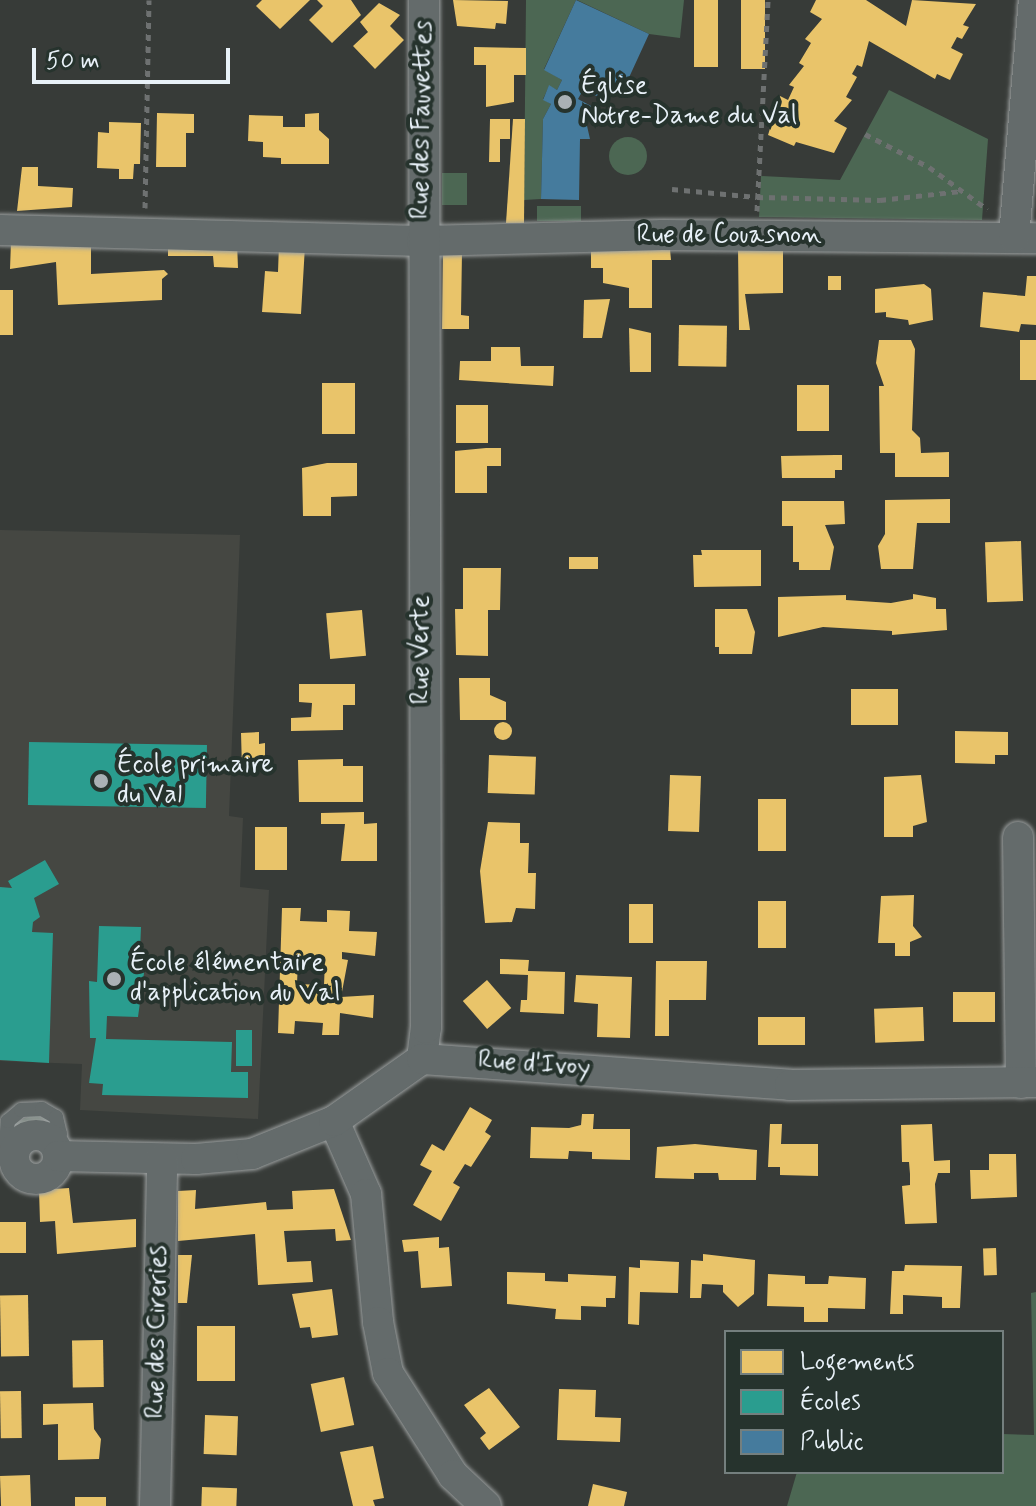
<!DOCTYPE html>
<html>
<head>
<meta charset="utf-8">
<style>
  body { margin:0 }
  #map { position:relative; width:1036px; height:1506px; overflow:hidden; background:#373b38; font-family:Mynerve,sans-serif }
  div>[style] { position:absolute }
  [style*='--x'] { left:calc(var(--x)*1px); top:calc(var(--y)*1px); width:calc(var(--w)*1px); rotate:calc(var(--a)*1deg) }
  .built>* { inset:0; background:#454742 }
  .green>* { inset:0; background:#4c6753; transform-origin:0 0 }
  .round { border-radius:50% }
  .homes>* { inset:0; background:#e9c46a; transform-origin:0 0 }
  .schools>* { inset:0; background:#2a9d8f; transform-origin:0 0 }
  .public>* { inset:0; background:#457b9d }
  .path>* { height:5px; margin-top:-2.5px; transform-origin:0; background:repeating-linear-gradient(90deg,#6e7171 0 6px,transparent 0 12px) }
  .roads { filter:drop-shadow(0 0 2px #9b9f9f) drop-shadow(0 0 2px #9b9f9f) }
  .lane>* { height:14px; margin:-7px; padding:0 7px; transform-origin:7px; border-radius:7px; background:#646b6b }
  .street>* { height:30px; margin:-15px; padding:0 15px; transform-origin:15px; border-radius:15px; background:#646b6b }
  .street>.ring { margin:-15px; padding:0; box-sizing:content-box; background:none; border:30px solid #646b6b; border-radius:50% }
  .dots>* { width:22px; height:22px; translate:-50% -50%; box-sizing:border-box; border:4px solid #26332d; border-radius:50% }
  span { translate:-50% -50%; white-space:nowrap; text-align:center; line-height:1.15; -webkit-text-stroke:8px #26332d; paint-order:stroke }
  .poi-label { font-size:26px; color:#e8f1f8 }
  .left { translate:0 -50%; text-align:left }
  .street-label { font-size:26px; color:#e8f1f8 }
  .legend { position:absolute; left:724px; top:1330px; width:280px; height:144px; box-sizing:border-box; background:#26332d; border:2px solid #747f7e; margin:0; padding:10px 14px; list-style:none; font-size:24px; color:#e8f1f8 }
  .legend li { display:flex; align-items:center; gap:16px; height:40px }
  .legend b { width:40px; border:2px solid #747f7e }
  .scale { position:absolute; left:32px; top:48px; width:198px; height:36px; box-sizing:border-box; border:4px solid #e8f1f8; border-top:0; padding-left:10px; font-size:24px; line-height:28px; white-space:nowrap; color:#e8f1f8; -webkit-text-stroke:6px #26332d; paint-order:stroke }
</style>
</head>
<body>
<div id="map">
  <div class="built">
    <i style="clip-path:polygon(0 530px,240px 535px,229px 816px,243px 818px,240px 887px,269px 890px,258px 1119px,80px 1110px,82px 1064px,0 1061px)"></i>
  </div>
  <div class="green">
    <i style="clip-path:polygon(526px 0,576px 0,544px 69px,562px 80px,557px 90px,549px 86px,543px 99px,551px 104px,543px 119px,541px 199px,524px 200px)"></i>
    <i style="clip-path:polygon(577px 0,684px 0,680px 38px,649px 34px)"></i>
    <i style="clip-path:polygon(889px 90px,988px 139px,982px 220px,759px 217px,761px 176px,840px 180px)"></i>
    <i class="round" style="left:609px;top:137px;width:38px;height:38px"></i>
    <i style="left:442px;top:173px;width:25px;height:32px"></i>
    <i style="left:537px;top:206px;width:44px;height:15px"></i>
    <i style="clip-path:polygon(33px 1115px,48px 1119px,54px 1132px,13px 1134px,15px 1123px)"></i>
    <i style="clip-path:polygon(1036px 1292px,1036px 1506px,787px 1506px,797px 1472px,1002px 1472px,1002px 1434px,1034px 1435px,1031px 1293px)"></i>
  </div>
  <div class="homes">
    <i style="clip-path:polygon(262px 0,310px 0,280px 29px,256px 6px)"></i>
    <i style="clip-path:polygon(317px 0,351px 0,361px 15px,332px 43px,309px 20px,323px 6px)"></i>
    <i style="clip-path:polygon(453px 0,508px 1px,506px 24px,496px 23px,495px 29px,457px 26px)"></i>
    <i style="left:694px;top:0;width:24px;height:67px"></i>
    <i style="left:741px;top:0;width:24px;height:69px"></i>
    <i style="clip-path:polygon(816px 0,866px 0,906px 26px,912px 0,976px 4px,963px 25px,969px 27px,962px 39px,957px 37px,951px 48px,963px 54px,950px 80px,937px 74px,935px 79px,869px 41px,862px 67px,857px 65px,852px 74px,857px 77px,846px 97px,852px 100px,834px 121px,847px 128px,834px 153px,796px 142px,794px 146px,768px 135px,780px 96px,788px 100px,794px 87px,789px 85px,804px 66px,799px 63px,811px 43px,805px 39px,822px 19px,810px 12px)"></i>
    <i style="clip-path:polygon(379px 3px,400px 15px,390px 26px,404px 40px,375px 69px,353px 46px,368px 32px,360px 22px)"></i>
    <i style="clip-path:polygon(474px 47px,526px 48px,526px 75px,514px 75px,514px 102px,486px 107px,486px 65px,474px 65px)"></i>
    <i style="clip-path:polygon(157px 113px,194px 114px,194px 133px,186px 133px,186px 167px,156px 167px)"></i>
    <i style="clip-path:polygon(319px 113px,319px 130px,329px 139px,329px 164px,281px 164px,281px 158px,263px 157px,263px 142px,248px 141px,249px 115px,283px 116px,283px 127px,305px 127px,305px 114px)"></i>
    <i style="clip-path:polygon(490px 119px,510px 119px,510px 139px,500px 139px,500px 162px,489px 162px)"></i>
    <i style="clip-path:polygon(513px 119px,525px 119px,524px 223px,506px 223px)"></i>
    <i style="clip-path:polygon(109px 122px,141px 123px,140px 164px,134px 164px,133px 179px,119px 179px,119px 169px,97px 168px,98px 132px,109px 133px)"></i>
    <i style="clip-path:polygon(22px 167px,38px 167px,38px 186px,73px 188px,72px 207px,17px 211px)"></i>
    <i style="clip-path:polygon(91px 240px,91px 274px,164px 270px,168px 274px,162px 279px,162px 300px,58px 305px,56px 262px,10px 269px,11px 242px)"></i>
    <i style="clip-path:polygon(168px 240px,237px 242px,238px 268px,214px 267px,213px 256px,168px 256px)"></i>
    <i style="clip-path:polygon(279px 244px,305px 246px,301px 314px,262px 312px,265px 271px,278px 272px)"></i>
    <i style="clip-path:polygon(738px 247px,783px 247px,783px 293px,745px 294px,750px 330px,739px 330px)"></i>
    <i style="clip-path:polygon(670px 249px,671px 260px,652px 260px,652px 308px,629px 308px,629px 288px,603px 283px,603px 268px,591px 268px,591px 251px)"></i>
    <i style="clip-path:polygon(462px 252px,461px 315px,469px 316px,469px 329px,442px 329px,443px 253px)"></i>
    <i style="left:828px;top:276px;width:13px;height:14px"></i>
    <i style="clip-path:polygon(1027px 276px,1036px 276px,1036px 325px,1021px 324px,1019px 332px,980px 327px,983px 292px,1025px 296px)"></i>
    <i style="clip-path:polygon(924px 284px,931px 289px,933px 320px,909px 325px,908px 320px,886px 317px,886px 312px,875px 313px,875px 289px)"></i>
    <i style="left:0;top:290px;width:13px;height:45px"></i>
    <i style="clip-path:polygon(610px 299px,602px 338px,583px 338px,584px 300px)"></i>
    <i style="left:679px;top:325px;width:48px;height:41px;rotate:1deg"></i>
    <i style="clip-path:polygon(629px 328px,651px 333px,651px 372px,630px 372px)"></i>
    <i style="clip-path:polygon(879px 340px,911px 340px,915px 349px,912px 430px,920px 438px,921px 453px,949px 452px,949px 477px,895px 477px,895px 453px,880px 453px,879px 386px,884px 386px,876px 363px)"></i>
    <i style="left:1020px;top:340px;width:16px;height:40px"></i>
    <i style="clip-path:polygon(491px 347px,520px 347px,521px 366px,554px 366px,553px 386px,459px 380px,460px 361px,491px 361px)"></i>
    <i style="left:355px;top:383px;width:51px;height:33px;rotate:90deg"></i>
    <i style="left:797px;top:385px;width:32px;height:46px"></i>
    <i style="left:456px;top:405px;width:32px;height:38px"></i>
    <i style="clip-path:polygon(486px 448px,501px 448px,501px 466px,487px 466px,487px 493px,455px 493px,455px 451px)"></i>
    <i style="clip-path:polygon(835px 455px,842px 455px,842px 470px,835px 470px,835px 478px,782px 478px,781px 456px)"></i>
    <i style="clip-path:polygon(327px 463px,357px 463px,357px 496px,331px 497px,331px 516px,303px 516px,302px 468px)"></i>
    <i style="clip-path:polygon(950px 499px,950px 523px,917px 523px,913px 569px,881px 569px,878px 546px,885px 534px,885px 500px)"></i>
    <i style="clip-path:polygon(782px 501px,844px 501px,845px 524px,825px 525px,834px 547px,830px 570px,799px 570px,799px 562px,793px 562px,793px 526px,782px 526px)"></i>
    <i style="left:1021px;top:541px;width:60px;height:36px;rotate:88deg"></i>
    <i style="clip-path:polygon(701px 550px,761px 550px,761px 586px,694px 587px,693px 555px,702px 555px)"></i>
    <i style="left:569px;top:557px;width:29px;height:12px"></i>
    <i style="clip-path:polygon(463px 568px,501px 568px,500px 610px,488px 610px,488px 656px,456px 655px,455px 609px,463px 609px)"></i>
    <i style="clip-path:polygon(913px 594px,936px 598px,936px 609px,946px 609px,947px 630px,892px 635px,892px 631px,823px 627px,778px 637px,778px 597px,846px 595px,846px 600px,891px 603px,913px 599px)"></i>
    <i style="clip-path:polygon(715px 609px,747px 609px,755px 632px,752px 654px,719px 654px,719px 647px,715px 647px)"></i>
    <i style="left:362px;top:610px;width:46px;height:36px;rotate:85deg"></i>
    <i style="clip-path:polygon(459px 678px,490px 678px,490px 695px,506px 702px,506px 720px,460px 720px)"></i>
    <i style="clip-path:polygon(299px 684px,355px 684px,355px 705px,343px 705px,343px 730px,291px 731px,291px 718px,311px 717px,312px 703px,299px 702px)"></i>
    <i style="left:898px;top:689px;width:36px;height:47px;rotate:90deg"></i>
    <i class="round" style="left:494px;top:722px;width:18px;height:18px"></i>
    <i style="clip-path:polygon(955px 731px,1008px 732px,1008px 755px,995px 755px,995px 764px,955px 763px)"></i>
    <i style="clip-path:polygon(259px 732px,259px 744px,265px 743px,265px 768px,242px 768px,241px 733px)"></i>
    <i style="left:489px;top:755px;width:47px;height:38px;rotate:2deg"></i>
    <i style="clip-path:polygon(343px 759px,343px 766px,363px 766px,363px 802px,299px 802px,298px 760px)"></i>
    <i style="left:670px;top:775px;width:31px;height:56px;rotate:2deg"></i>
    <i style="clip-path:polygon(921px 775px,927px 822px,913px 826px,913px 837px,884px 837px,884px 777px)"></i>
    <i style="left:786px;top:799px;width:52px;height:28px;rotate:90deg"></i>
    <i style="clip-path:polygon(364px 812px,364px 824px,377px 823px,377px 861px,341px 861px,345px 824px,321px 824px,321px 813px)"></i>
    <i style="clip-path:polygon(488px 822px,520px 823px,520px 843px,529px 843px,528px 873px,536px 873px,535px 909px,516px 908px,512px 922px,485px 923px,480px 871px)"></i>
    <i style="left:255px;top:827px;width:32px;height:43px"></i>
    <i style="clip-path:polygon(914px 895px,913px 926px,922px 937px,910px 942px,910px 956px,895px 956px,895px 943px,878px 943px,881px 896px)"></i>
    <i style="left:758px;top:901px;width:28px;height:47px"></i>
    <i style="left:629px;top:904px;width:24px;height:39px"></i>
    <i style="clip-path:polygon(evenodd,282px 908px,301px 908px,300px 921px,327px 922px,327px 910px,350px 911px,349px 931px,377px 932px,375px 956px,342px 952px,342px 959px,348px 960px,341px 997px,374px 995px,373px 1018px,340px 1013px,339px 1035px,322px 1035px,323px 1023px,295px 1021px,294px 1034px,278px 1033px,282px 908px,298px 960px,325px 960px,324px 985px,297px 984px,298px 960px)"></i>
    <i style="clip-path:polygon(500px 959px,529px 960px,528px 971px,565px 972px,564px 1014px,520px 1012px,521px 1000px,527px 1000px,528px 975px,500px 974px)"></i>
    <i style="clip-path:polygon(656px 961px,707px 961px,706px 1000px,669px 1000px,669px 1036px,655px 1036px)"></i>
    <i style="clip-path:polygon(576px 975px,632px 977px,630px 1038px,597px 1037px,598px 1004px,574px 1002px)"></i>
    <i style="left:487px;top:980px;width:37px;height:32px;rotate:49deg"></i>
    <i style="left:953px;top:992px;width:42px;height:30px"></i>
    <i style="left:923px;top:1007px;width:34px;height:49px;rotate:88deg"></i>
    <i style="left:758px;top:1017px;width:47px;height:28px"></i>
    <i style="clip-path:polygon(470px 1107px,492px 1120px,485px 1132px,491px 1136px,471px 1167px,465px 1164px,453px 1183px,460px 1187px,441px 1221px,413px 1205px,432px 1171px,420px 1165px,432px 1144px,444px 1151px)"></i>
    <i style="clip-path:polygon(582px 1114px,594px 1114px,593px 1129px,630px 1129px,630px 1160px,592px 1159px,592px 1152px,569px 1151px,568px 1159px,530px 1158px,531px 1127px,569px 1128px,581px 1125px)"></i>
    <i style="clip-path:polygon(770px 1124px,782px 1124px,781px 1144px,818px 1144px,818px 1176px,780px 1175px,780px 1167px,768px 1167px)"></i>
    <i style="clip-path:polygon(932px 1124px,934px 1161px,950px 1160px,950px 1173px,938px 1173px,935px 1184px,937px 1223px,905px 1224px,902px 1186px,910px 1185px,910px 1174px,909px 1162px,902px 1162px,901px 1125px)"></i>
    <i style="clip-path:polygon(695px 1144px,757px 1150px,756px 1180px,719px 1180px,718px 1173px,694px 1173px,694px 1179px,655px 1178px,657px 1147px)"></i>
    <i style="clip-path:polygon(989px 1154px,1016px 1154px,1017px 1197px,971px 1199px,970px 1170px,989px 1170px)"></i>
    <i style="clip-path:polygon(69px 1188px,73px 1223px,136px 1219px,136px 1247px,57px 1254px,55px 1221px,40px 1222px,39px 1190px)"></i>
    <i style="clip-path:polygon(334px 1189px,351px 1240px,336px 1241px,335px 1229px,284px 1231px,287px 1262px,311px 1261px,313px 1282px,258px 1285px,255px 1234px,178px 1241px,178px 1191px,196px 1190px,195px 1209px,266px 1202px,267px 1210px,293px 1209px,292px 1191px)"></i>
    <i style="left:0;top:1222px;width:26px;height:31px"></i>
    <i style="clip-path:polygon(439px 1237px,439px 1248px,449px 1247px,452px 1286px,421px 1288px,418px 1251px,404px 1252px,402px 1240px)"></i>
    <i style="left:996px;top:1248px;width:27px;height:13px;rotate:88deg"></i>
    <i style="clip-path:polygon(703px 1254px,755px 1260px,754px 1294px,738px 1307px,723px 1292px,723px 1285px,702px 1284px,701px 1298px,690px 1298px,691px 1260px,703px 1261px)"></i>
    <i style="clip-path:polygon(178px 1255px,192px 1255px,187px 1303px,178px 1303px)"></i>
    <i style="clip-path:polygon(640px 1260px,679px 1262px,678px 1293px,640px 1292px,639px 1325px,628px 1324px,629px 1267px,640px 1268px)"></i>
    <i style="clip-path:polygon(905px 1265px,962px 1266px,960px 1308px,942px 1308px,942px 1297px,903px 1295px,903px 1314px,890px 1314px,892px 1271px,904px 1271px)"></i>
    <i style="clip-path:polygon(507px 1272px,545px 1273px,545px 1281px,568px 1282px,568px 1274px,616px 1276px,615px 1298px,606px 1298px,606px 1307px,581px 1306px,581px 1320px,555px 1319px,556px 1309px,507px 1304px)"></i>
    <i style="clip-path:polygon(768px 1274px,805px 1276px,805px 1284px,828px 1284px,829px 1276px,866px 1278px,865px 1309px,828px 1308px,828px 1322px,804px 1322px,804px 1307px,767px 1306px)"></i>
    <i style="clip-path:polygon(332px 1289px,338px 1335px,312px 1338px,310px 1327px,300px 1328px,292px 1294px)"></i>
    <i style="left:28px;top:1295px;width:61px;height:28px;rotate:89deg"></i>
    <i style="left:197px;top:1326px;width:38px;height:55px"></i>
    <i style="left:103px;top:1340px;width:47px;height:31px;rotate:89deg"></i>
    <i style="left:344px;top:1377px;width:49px;height:34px;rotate:78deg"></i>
    <i style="clip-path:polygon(489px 1388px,520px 1427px,489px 1450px,480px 1438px,486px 1433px,464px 1405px)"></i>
    <i style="clip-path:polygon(559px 1389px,596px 1390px,595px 1417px,621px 1418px,620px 1442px,557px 1440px)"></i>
    <i style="left:21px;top:1391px;width:47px;height:21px;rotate:89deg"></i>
    <i style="clip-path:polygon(93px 1403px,94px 1429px,101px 1439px,99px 1459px,58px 1460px,58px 1424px,43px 1425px,43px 1404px)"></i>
    <i style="left:205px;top:1415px;width:33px;height:39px;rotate:2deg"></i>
    <i style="clip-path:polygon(373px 1446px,384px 1498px,373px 1500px,375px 1506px,353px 1506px,340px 1452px)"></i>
    <i style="left:30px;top:1475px;width:31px;height:30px;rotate:88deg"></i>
    <i style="clip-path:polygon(593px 1484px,627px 1492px,624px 1506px,588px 1506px)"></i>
    <i style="left:202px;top:1487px;width:35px;height:19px;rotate:2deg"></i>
    <i style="left:106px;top:1497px;width:9px;height:31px;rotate:90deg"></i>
  </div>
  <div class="schools">
    <i style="left:29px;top:742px;width:178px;height:63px;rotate:1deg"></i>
    <i style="clip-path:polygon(45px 860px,59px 884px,34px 898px,40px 917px,33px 922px,32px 932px,53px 933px,49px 1063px,0 1060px,0 887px,12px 888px,8px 881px)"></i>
    <i style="clip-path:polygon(99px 926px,141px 927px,140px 951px,147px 951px,138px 1017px,107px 1016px,106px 1039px,232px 1042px,231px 1072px,248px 1072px,248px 1098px,102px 1095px,103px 1084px,89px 1083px,96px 1038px,90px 1038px,89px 981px,97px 982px)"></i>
    <i style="left:236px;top:1030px;width:16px;height:36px"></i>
  </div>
  <div class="public">
    <i style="clip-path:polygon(576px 0,649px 34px,626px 84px,596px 96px,583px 90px,578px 99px,591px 106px,585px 117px,590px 139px,580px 139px,579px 200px,541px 199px,543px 119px,551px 104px,543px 100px,549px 85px,557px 90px,562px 80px,544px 70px)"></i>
  </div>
  <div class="path">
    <i style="--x:865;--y:134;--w:72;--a:27.3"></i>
    <i style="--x:929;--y:167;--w:72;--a:35.9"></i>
    <i style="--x:672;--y:189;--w:85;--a:5.4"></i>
    <i style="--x:757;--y:197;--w:123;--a:1.4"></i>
    <i style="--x:880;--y:200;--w:81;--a:-6.3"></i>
    <i style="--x:145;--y:208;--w:208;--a:-88.9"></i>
    <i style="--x:757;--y:211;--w:211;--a:-87"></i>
  </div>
  <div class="roads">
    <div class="lane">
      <i style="--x:5;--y:1160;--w:39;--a:-86"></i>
      <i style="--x:8;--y:1121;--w:17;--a:-40"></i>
      <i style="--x:21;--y:1110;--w:21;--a:-3"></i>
      <i style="--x:42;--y:1109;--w:16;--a:30"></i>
      <i style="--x:56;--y:1117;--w:17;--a:77"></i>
      <i style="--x:60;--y:1134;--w:12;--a:114"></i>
    </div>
    <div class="street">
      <i style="--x:0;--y:230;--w:422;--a:1.5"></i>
      <i style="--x:422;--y:241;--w:241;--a:-1.4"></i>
      <i style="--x:663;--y:235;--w:373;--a:0.5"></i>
      <i style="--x:1014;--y:237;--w:238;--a:-85.2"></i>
      <i style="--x:1018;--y:837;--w:246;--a:89.3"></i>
      <i style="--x:422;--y:1059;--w:31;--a:-83"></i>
      <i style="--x:426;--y:1028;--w:1028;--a:-90.11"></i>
      <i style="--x:334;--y:1121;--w:80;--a:66.3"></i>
      <i style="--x:366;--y:1194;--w:129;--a:84.6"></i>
      <i style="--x:378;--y:1322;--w:52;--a:78.9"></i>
      <i style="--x:388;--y:1373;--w:121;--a:57.5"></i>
      <i style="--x:453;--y:1475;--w:45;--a:43.2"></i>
      <i class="ring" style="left:14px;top:1135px;width:14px;height:14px"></i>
      <i style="--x:58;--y:1156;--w:138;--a:1.2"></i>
      <i style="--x:196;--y:1159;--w:56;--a:-5.1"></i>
      <i style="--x:252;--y:1154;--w:88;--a:-21.9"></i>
      <i style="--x:334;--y:1121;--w:108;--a:-35.2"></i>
      <i style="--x:422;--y:1059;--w:369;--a:4"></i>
      <i style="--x:790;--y:1085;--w:246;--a:-0.7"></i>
      <i style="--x:155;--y:1506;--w:347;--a:-88.8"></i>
    </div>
  </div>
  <div class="dots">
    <i style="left:565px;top:102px;background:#aab1b5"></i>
    <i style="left:101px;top:781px;background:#aab1b5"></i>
    <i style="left:114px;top:979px;background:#aab1b5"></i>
  </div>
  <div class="poi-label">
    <span class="left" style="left:581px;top:102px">Église<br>Notre-Dame du Val</span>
    <span class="left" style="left:117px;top:781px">École primaire<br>du Val</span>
    <span class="left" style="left:130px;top:979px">École élémentaire<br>d'application du Val</span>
  </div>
  <div class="street-label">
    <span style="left:423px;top:120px;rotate:-89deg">Rue des Fauvettes</span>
    <span style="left:729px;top:236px">Rue de Couasnon</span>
    <span style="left:422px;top:650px;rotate:-90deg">Rue Verte</span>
    <span style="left:534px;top:1065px;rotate:4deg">Rue d'Ivoy</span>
    <span style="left:158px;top:1332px;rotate:-89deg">Rue des Cireries</span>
  </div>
  <ul class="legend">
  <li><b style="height:22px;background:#e9c46a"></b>Logements</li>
  <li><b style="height:22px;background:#2a9d8f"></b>Écoles</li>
  <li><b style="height:22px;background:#457b9d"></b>Public</li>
  </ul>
  <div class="scale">50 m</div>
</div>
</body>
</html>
